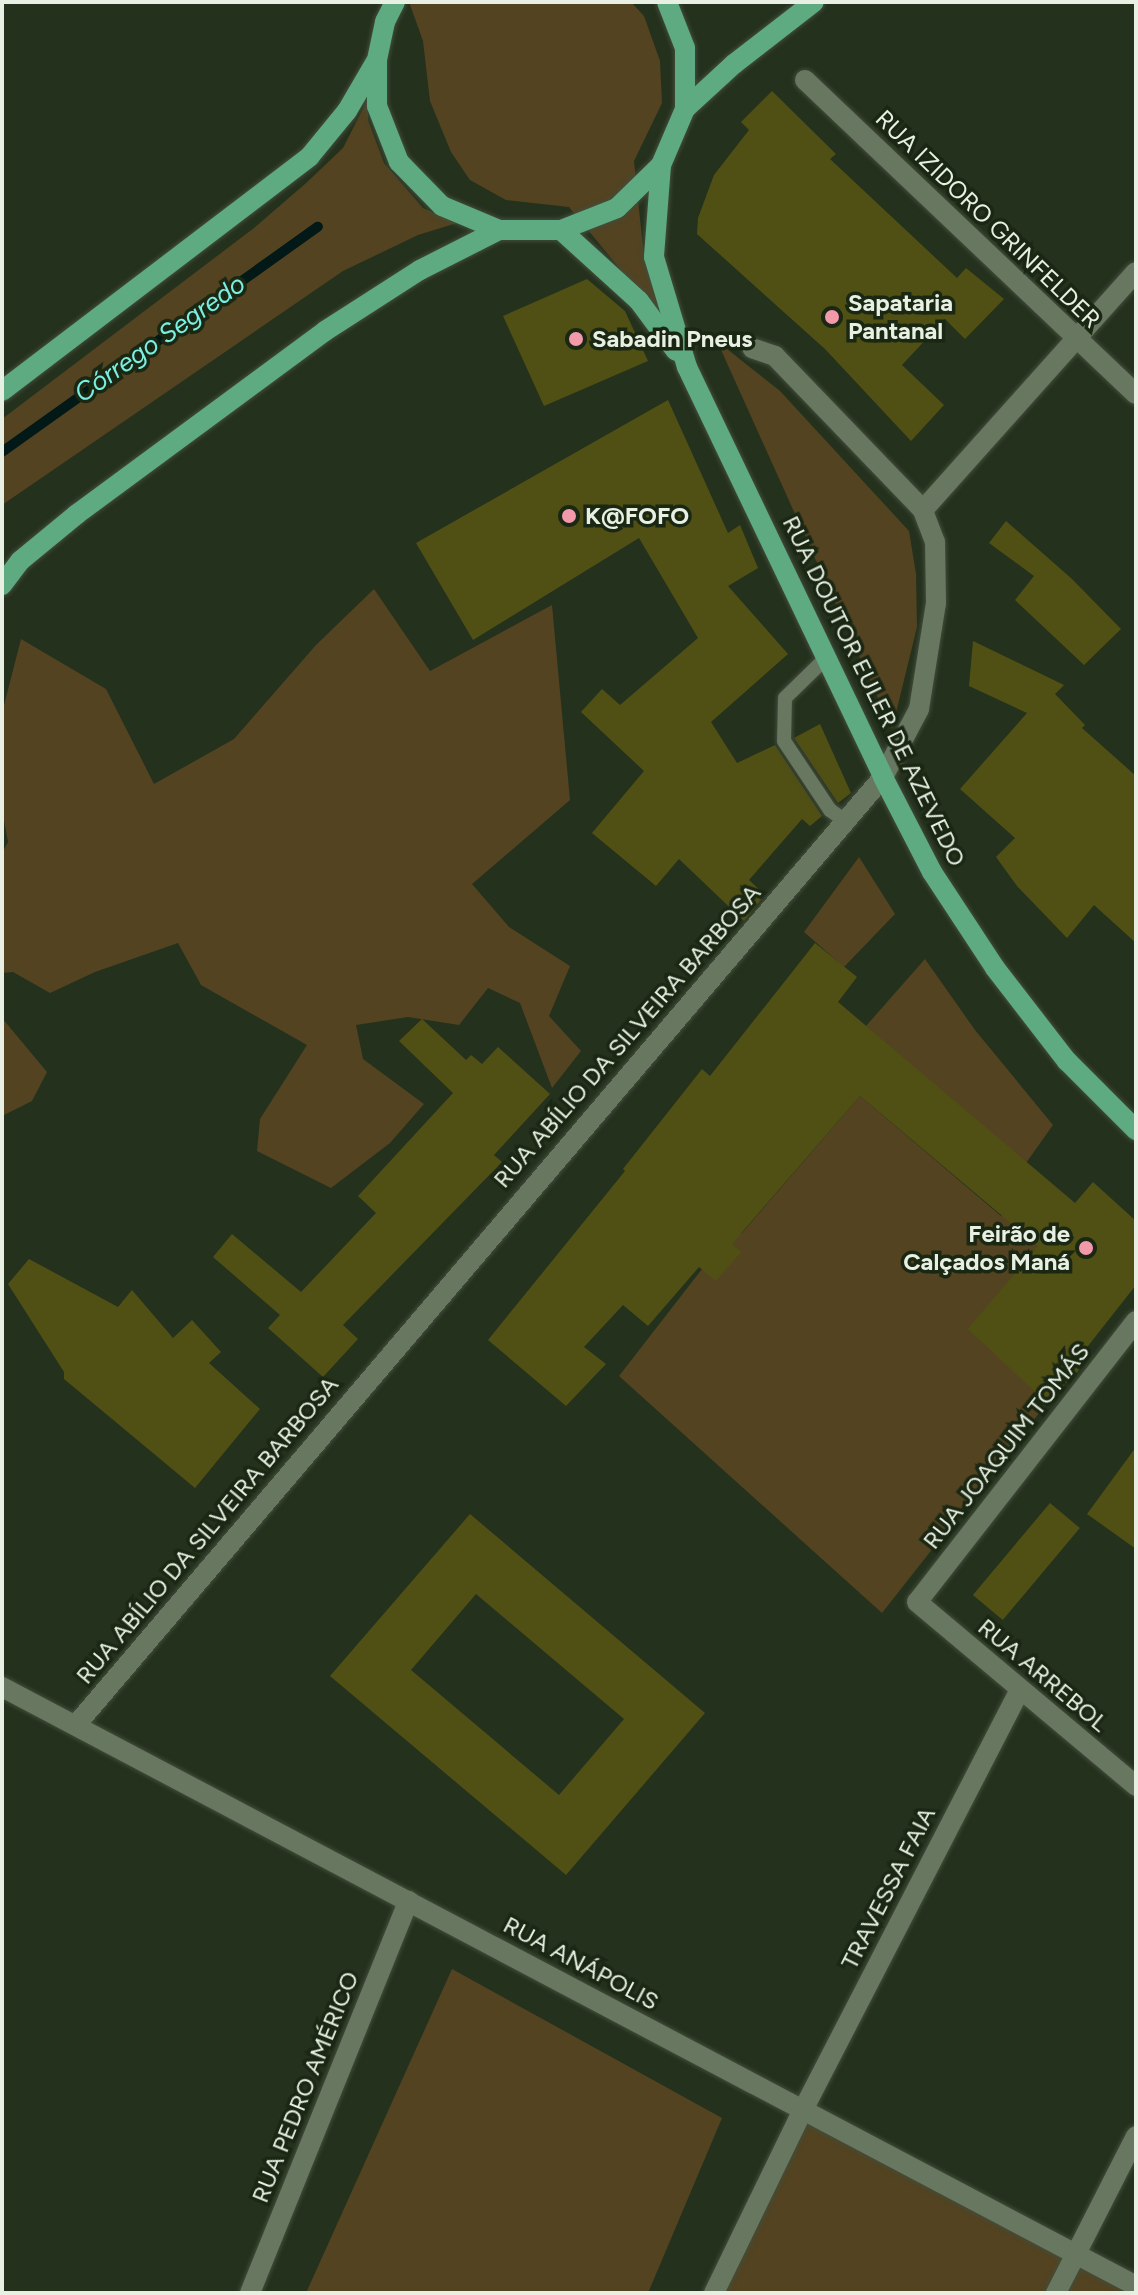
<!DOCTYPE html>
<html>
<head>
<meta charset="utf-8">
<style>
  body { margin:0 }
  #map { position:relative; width:1138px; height:2295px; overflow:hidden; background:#24311d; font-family:Figtree,sans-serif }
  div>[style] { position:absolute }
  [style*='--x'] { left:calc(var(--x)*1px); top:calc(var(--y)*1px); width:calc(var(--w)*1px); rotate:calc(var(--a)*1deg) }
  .green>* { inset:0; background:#534321 }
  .stream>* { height:10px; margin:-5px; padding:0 5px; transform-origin:5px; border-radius:5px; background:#021917 }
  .building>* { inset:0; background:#505015; transform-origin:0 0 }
  .roads { filter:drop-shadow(0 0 2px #424d3b) drop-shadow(0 0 2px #424d3b) }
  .service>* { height:14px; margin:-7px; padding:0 7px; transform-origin:7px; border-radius:7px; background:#687760 }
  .minor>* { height:20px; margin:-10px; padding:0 10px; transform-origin:10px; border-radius:10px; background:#687760 }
  .primary>* { height:20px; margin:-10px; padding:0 10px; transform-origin:10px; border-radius:10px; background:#5fab81 }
  .dots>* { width:22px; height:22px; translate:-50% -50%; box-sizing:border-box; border:4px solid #1a2713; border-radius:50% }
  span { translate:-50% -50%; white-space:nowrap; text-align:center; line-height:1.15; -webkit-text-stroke:7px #1a2713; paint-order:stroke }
  .street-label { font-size:24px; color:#e8f0e3 }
  .poi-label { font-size:24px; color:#e8f0e3; font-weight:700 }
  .left { translate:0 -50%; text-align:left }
  .right { translate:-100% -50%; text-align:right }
  .water-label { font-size:26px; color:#7aefe2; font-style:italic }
  .frame { position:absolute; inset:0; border:4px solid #e8f0e3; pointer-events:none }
</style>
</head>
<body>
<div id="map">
  <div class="green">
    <i style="clip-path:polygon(409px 2px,631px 2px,644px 16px,660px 61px,662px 103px,634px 161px,644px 257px,667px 326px,569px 207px,506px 200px,470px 180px,451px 152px,430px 101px,423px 41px)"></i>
    <i style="clip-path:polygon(368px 99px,368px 120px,384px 163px,423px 208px,457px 223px,418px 235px,343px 271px,2px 505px,2px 419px,254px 228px,305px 184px,343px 148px)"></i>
    <i style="clip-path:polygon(717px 341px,780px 391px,909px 531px,916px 574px,917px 627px,892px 729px)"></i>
    <i style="clip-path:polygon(374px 589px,430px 671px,552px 605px,570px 800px,472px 884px,509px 927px,570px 966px,549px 1016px,581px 1051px,552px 1088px,520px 1003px,488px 988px,459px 1025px,408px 1017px,356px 1025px,363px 1059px,424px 1104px,390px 1143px,331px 1188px,257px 1151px,260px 1119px,307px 1045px,201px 985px,178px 943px,95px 972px,50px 993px,13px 972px,2px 973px,2px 853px,8px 842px,2px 810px,2px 713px,21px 639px,106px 689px,154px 784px,234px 739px,316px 645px)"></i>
    <i style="clip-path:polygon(859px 857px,895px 914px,844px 967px,804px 932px)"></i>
    <i style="clip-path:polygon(925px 959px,975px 1030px,1053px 1125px,1026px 1163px,866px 1026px)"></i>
    <i style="clip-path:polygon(2px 1018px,47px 1072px,32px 1101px,2px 1116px)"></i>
    <i style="clip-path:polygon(860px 1096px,1001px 1216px,1031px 1182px,1066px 1213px,970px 1328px,1047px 1403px,882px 1613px,619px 1376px,702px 1269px,740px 1252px,724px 1237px,742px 1233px)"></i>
    <i style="clip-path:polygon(452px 1969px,722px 2118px,648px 2293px,306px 2293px)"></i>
    <i style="clip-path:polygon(803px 2110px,1136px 2293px,714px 2293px)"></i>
  </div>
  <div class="stream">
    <i style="--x:2;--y:452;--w:388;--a:-35.5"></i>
  </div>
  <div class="building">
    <i style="clip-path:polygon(772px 91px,836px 154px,830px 159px,957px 278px,966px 268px,1004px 299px,965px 339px,945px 319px,902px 365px,944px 405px,911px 441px,825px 349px,697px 234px,698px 218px,714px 175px,749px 130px,741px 122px)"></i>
    <i style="clip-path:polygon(587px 279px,625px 311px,648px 361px,544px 406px,503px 316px)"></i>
    <i style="clip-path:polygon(668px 400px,728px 533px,740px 525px,758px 568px,728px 586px,788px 654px,711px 722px,737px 763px,775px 745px,822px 816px,810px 826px,802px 819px,749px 880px,765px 895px,744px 921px,679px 859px,656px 886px,592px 833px,644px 771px,581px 712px,602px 689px,620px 705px,698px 638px,639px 538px,473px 640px,416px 543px)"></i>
    <i style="clip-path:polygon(1006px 521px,1072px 579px,1121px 629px,1084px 665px,1015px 600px,1034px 576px,989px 543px)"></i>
    <i style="clip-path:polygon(973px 641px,1064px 685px,1055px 694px,1085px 725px,1082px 728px,1136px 776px,1136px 943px,1094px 905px,1067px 938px,1017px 886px,996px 857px,1015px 838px,960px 789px,1027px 713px,969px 686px)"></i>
    <i style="clip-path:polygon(820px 724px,851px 793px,838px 803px,794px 738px)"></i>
    <i style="clip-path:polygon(815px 943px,857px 977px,838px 1002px,1075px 1203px,1093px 1182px,1136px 1221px,1136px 1285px,1073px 1365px,1079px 1370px,1047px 1403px,968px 1329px,1038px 1246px,860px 1096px,732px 1244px,741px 1252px,716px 1281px,699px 1267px,648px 1326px,623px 1305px,584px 1347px,606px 1364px,566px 1406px,488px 1340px,625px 1171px,623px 1169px,702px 1069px,710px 1076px)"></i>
    <i style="clip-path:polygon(422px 1019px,466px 1060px,471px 1055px,482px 1064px,498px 1047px,550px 1094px,494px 1155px,502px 1162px,343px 1325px,358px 1339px,323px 1377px,268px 1328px,280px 1315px,213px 1257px,232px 1234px,301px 1292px,376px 1213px,358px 1196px,453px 1093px,399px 1041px)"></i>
    <i style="clip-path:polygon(29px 1259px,118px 1307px,132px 1290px,173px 1338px,192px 1320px,221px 1352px,209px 1363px,260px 1409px,195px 1488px,64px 1379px,64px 1372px,8px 1284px)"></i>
    <i style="clip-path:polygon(1136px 1447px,1136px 1549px,1087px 1514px)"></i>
    <i style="left:1050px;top:1503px;width:39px;height:120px;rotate:40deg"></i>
    <i style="clip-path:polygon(evenodd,470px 1514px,705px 1713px,566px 1875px,330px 1676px,470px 1514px,476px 1594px,624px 1719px,559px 1795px,411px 1670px,476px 1594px)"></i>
  </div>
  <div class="roads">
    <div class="service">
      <i style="--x:826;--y:658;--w:57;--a:135.7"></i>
      <i style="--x:785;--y:698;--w:43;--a:91.3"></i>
      <i style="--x:784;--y:741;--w:83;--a:56.3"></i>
      <i style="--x:830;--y:810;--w:19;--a:36"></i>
    </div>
    <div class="minor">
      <i style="--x:805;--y:80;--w:456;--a:43.5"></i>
      <i style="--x:923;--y:510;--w:319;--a:-48.2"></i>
      <i style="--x:1136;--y:1321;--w:356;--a:127.9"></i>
      <i style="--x:917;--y:1602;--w:286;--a:40"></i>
      <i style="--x:2;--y:1687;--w:1282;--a:27.84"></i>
      <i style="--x:76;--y:1725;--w:1245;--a:-49.59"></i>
      <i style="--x:883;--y:777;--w:77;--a:-62.1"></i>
      <i style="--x:919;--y:709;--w:107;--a:-80.9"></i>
      <i style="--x:936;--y:603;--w:61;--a:-90.9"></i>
      <i style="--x:935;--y:542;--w:34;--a:-111"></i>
      <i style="--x:923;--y:510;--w:214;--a:-133.9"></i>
      <i style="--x:775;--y:356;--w:24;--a:-161"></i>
      <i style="--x:250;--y:2293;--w:423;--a:-68"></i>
      <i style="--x:714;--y:2293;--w:203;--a:-64.1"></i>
      <i style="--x:803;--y:2110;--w:473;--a:-62.7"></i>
      <i style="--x:1056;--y:2293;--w:176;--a:-63"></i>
    </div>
    <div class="primary">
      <i style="--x:395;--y:2;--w:22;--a:117"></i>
      <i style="--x:385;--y:22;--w:39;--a:102"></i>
      <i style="--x:377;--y:60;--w:46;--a:90"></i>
      <i style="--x:377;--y:106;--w:60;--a:68.6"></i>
      <i style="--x:399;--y:162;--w:62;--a:45.7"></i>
      <i style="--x:442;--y:206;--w:62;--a:22.8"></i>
      <i style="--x:499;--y:230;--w:62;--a:0"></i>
      <i style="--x:561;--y:230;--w:60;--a:-21.4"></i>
      <i style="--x:617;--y:208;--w:62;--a:-44.3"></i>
      <i style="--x:661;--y:165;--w:61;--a:-66.8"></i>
      <i style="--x:685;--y:109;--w:61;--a:-90"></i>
      <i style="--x:685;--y:48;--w:49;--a:-111.4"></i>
      <i style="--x:685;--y:109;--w:67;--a:-42.6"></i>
      <i style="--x:734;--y:64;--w:101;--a:-37.8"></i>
      <i style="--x:661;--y:165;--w:92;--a:94.4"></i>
      <i style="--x:654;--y:257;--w:115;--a:73.3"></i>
      <i style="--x:687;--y:367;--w:454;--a:64.4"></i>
      <i style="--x:883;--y:777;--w:107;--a:62.7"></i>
      <i style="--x:932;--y:872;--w:115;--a:56.7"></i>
      <i style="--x:995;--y:968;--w:118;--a:52.3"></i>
      <i style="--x:1067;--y:1061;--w:98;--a:45"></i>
      <i style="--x:561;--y:230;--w:105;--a:42.3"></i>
      <i style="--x:639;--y:301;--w:62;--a:53.5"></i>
      <i style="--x:2;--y:391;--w:387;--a:-37.3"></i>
      <i style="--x:310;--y:156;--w:58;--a:-50.6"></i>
      <i style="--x:347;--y:111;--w:56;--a:-59.7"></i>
      <i style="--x:2;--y:585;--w:30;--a:-53"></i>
      <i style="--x:20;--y:561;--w:74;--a:-39.5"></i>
      <i style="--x:77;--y:514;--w:308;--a:-36.4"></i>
      <i style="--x:325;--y:331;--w:113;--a:-32.7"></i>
      <i style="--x:420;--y:270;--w:89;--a:-26.9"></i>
    </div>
  </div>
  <div class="dots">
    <i style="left:832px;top:317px;background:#f39aaa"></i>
    <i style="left:576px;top:339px;background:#f39aaa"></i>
    <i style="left:569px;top:516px;background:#f39aaa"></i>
    <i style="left:1086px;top:1248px;background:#f39aaa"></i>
  </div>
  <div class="street-label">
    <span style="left:988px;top:219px;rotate:44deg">RUA IZIDORO GRINFELDER</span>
    <span style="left:874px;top:691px;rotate:64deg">RUA DOUTOR EULER DE AZEVEDO</span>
    <span style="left:627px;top:1036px;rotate:-49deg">RUA ABÍLIO DA SILVEIRA BARBOSA</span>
    <span style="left:1006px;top:1446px;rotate:-52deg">RUA JOAQUIM TOMÁS</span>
    <span style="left:207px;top:1530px;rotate:-50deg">RUA ABÍLIO DA SILVEIRA BARBOSA</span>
    <span style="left:1043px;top:1675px;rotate:40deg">RUA ARREBOL</span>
    <span style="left:888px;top:1888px;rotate:-63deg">TRAVESSA FAIA</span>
    <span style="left:581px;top:1963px;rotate:28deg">RUA ANÁPOLIS</span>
    <span style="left:305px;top:2087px;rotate:-68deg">RUA PEDRO AMÉRICO</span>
  </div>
  <div class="poi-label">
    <span class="left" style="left:848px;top:317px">Sapataria<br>Pantanal</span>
    <span class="left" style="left:592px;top:339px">Sabadin Pneus</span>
    <span class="left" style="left:585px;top:516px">K@FOFO</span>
    <span class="right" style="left:1070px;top:1248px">Feirão de<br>Calçados Maná</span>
  </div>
  <div class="water-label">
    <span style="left:160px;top:339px;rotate:-35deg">Córrego Segredo</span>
  </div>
  <div class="frame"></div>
</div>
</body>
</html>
